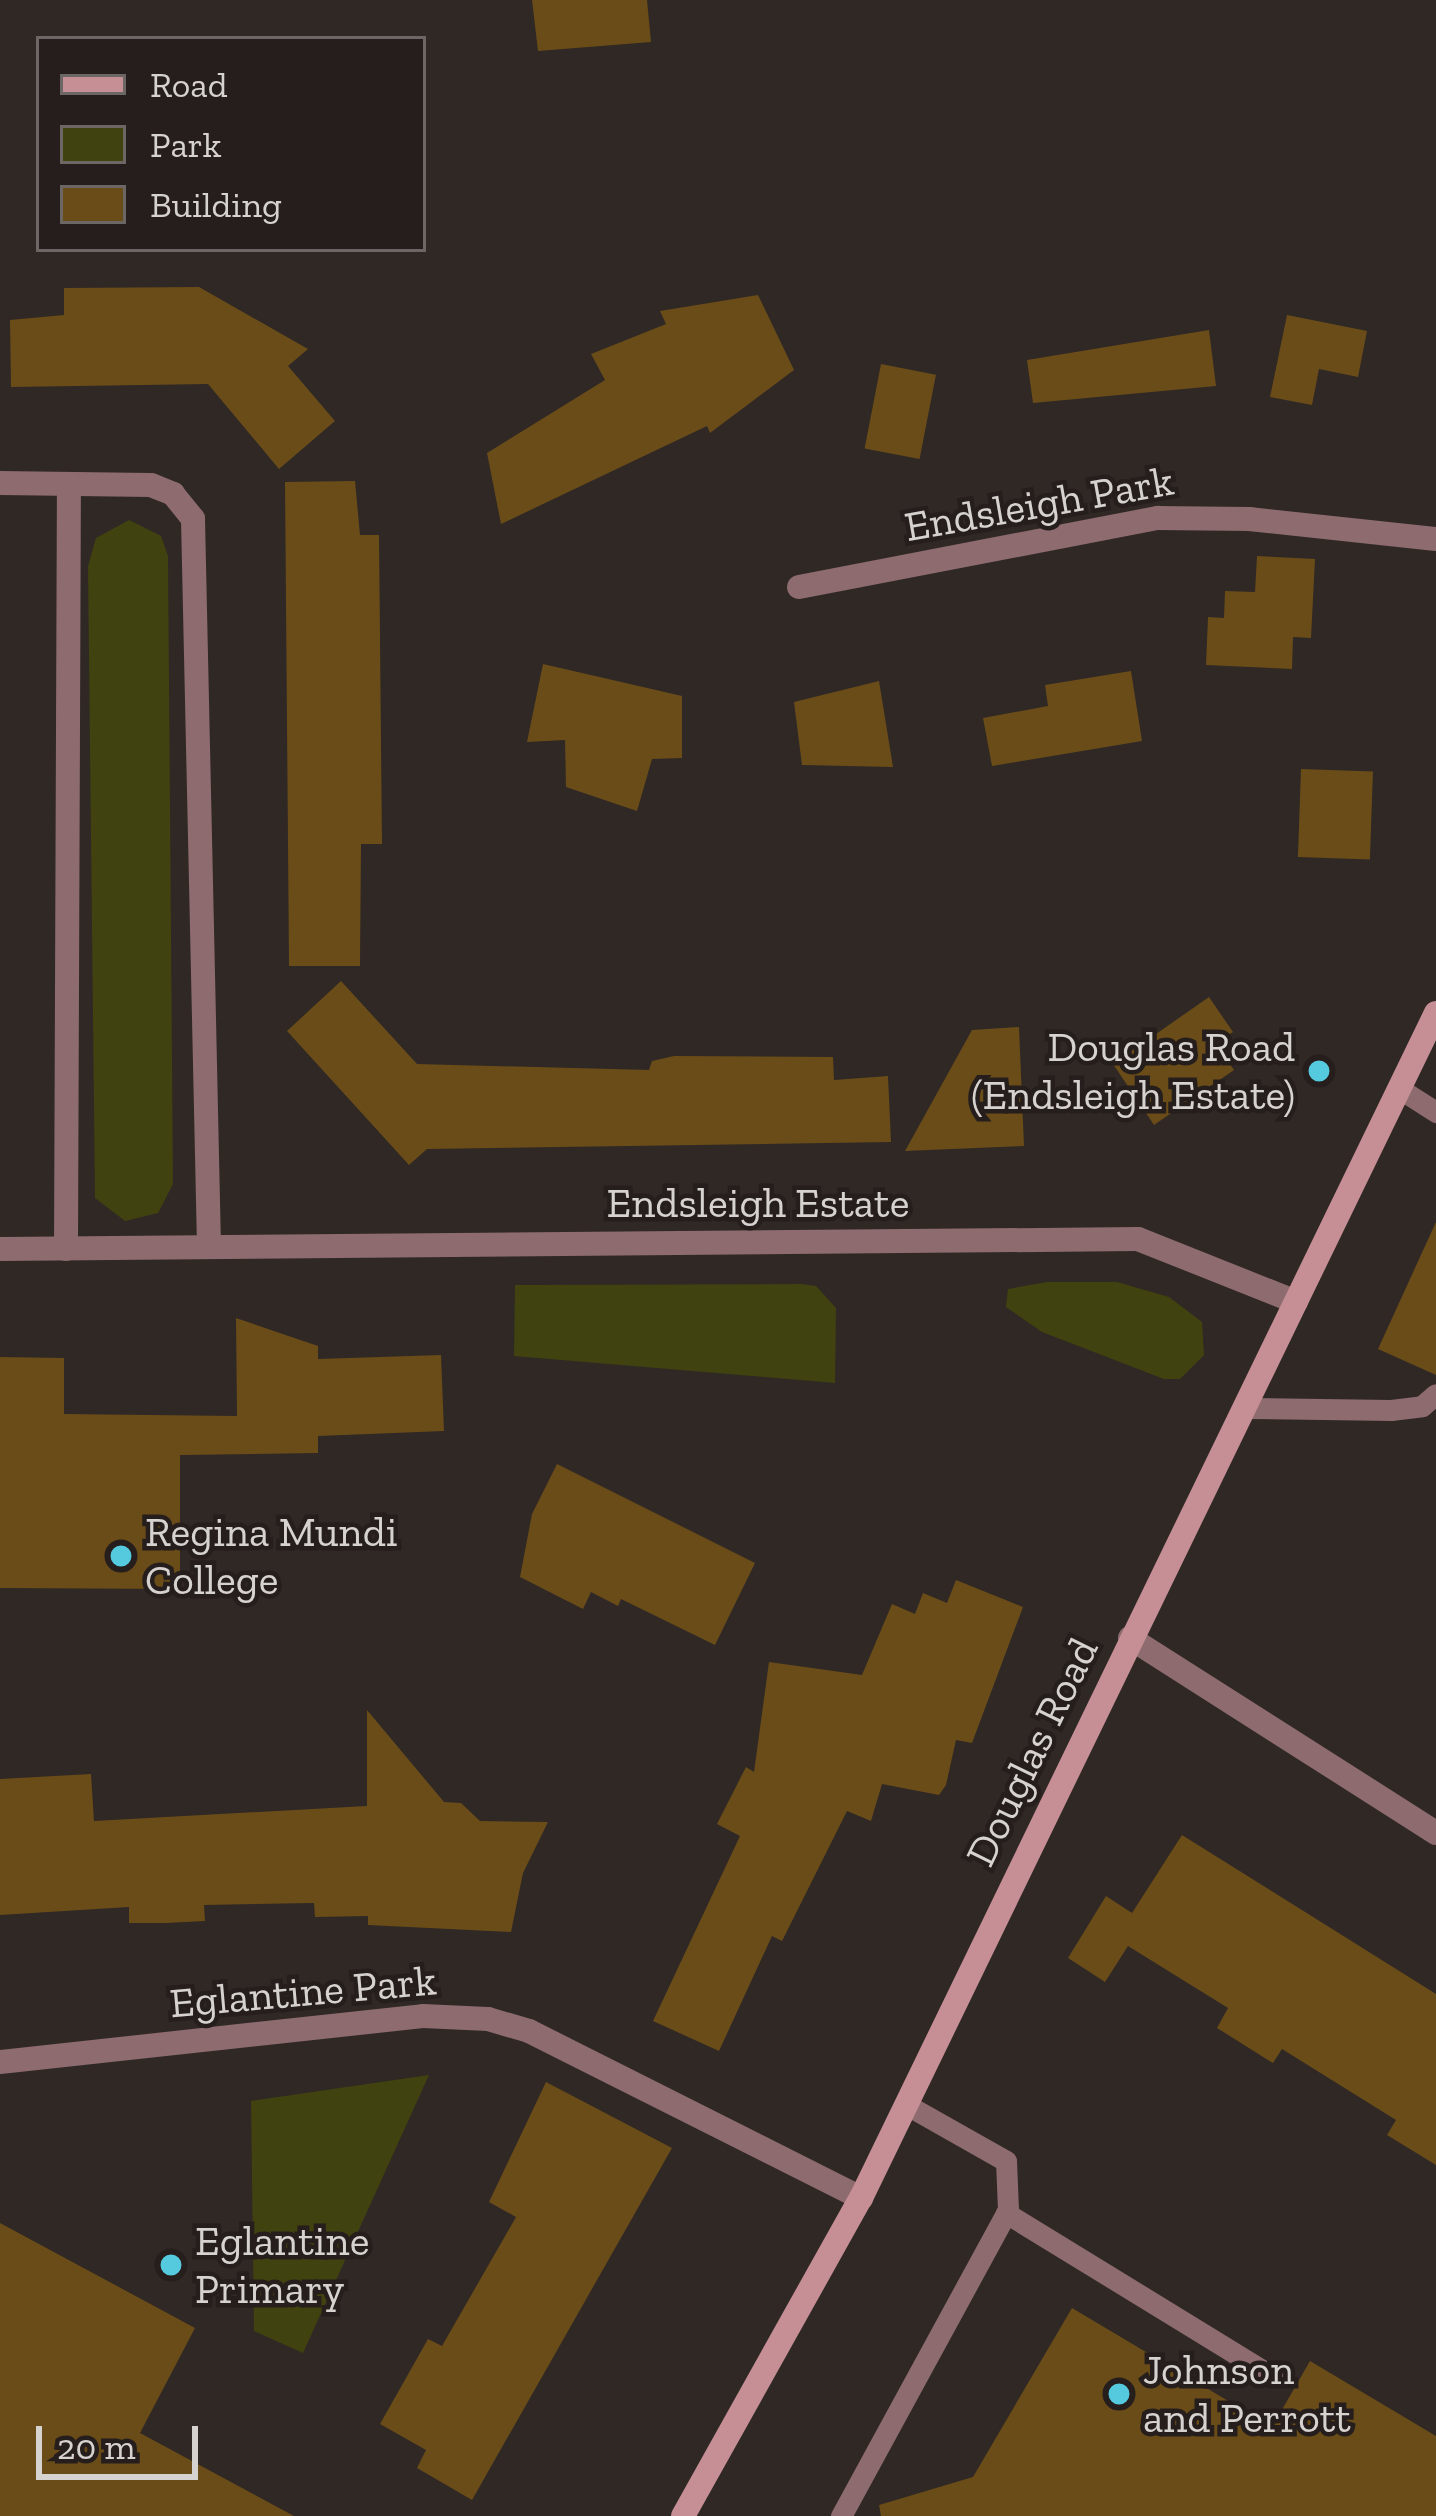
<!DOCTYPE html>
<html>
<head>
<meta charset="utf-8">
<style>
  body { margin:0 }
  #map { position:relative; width:1436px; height:2516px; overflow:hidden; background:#2f2825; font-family:"Zilla Slab",serif }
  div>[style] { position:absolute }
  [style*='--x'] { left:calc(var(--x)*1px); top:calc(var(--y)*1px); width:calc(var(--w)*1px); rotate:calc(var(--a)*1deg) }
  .green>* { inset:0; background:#40420f }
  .building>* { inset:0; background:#6a4c18; transform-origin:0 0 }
  .lane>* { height:21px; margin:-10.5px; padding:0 10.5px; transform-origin:10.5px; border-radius:10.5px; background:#8d6b6e }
  .street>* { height:24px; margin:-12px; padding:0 12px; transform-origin:12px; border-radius:12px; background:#8d6b6e }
  .secondary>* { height:24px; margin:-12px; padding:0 12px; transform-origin:12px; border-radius:12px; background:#c58f95 }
  .dots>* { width:33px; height:33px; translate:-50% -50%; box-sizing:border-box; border:6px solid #251e1c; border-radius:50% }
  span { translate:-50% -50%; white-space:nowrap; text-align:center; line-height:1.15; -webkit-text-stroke:9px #251e1c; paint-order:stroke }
  .street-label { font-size:42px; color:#d6d2d0 }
  .poi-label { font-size:42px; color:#d6d2d0 }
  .right { translate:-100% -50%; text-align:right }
  .left { translate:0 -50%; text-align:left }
  .legend { position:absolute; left:36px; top:36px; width:390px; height:216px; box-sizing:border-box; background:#251e1c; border:3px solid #6c6664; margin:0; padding:15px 21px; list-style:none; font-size:36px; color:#d6d2d0 }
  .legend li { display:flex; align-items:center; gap:24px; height:60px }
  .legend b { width:60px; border:3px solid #6c6664 }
  .scale { position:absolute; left:36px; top:2426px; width:162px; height:54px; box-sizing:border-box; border:6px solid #d6d2d0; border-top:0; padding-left:15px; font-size:36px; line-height:42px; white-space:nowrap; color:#d6d2d0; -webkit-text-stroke:9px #251e1c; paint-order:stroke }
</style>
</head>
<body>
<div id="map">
  <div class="green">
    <i style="clip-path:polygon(129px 520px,161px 536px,168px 556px,173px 1184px,158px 1213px,125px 1221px,95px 1198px,88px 566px,96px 538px)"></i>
    <i style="clip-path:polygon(1047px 1282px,1117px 1282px,1169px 1297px,1202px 1322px,1204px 1355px,1180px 1379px,1164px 1379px,1042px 1332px,1006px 1307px,1008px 1289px)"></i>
    <i style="clip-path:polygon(801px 1284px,816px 1286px,836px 1308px,835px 1383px,514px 1356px,515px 1285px)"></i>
    <i style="clip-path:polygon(429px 2075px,303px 2353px,254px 2331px,251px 2101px)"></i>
  </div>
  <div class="building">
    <i style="clip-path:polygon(532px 0,647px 0,651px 42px,538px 51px)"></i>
    <i style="clip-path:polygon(199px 287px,308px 349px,288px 366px,335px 421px,279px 469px,208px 384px,11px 387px,10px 320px,64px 315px,64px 288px)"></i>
    <i style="clip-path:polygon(758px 295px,794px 370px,710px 433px,707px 426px,501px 524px,487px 453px,605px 380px,591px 354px,666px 324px,660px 311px)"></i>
    <i style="clip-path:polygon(1287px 315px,1367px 331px,1358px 377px,1319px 369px,1312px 405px,1270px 397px)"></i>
    <i style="clip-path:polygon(1209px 330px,1216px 386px,1033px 403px,1027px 360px)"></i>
    <i style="left:881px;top:364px;width:56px;height:86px;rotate:11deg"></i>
    <i style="clip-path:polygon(355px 481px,360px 535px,379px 535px,382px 844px,361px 844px,360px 966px,289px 966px,285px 482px)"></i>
    <i style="clip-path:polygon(1257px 556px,1315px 559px,1311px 638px,1293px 637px,1292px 669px,1206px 665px,1208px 617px,1224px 618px,1225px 591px,1255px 592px)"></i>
    <i style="clip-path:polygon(543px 664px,682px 696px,682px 758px,652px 759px,637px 811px,566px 787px,565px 740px,527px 742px)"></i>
    <i style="clip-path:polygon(1131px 671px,1142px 741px,992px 766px,983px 718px,1048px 706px,1045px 685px)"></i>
    <i style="clip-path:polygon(879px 681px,893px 767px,802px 765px,794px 702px)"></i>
    <i style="left:1301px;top:769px;width:72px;height:88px;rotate:2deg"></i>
    <i style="clip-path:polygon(341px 981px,417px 1064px,649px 1070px,652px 1061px,674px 1056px,833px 1057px,834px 1080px,888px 1076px,891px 1142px,427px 1149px,409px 1165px,287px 1031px)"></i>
    <i style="clip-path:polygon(1209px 997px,1233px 1032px,1215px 1043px,1234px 1070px,1154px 1125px,1113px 1064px)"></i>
    <i style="clip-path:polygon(1019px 1027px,1024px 1146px,905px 1151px,972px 1030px)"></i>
    <i style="clip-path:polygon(1436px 1222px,1436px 1375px,1378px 1349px)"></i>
    <i style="clip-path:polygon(236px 1318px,318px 1346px,318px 1359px,441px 1355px,444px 1431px,318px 1436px,318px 1453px,180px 1455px,180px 1589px,0 1588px,0 1357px,64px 1358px,64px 1414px,237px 1416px)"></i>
    <i style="clip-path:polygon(557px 1464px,755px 1563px,715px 1645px,621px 1599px,618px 1606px,591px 1592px,583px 1609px,520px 1577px,532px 1514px)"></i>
    <i style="clip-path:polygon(956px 1580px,1023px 1607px,972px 1743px,956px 1740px,946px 1785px,939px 1795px,882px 1784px,871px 1821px,847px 1811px,782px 1941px,772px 1936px,719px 2051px,653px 2021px,740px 1836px,717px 1824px,746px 1767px,754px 1772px,769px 1662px,862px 1675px,892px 1604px,915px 1614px,923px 1593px,947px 1603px)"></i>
    <i style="clip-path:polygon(367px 1710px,444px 1802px,461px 1803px,480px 1821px,548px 1822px,523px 1873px,511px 1932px,368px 1925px,368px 1916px,315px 1917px,314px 1903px,204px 1905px,205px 1921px,166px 1923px,129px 1923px,129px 1907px,0 1915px,0 1779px,91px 1774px,94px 1821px,367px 1806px)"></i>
    <i style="clip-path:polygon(1182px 1835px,1436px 1994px,1436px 2165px,1387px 2135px,1396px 2120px,1282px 2049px,1273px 2063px,1217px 2028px,1228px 2008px,1128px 1946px,1105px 1982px,1068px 1958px,1106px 1896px,1132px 1913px)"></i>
    <i style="clip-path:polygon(546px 2082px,672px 2148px,472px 2500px,417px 2468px,426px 2450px,380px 2424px,428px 2339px,442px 2346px,516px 2217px,489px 2202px)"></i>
    <i style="clip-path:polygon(0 2223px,195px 2328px,140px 2433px,294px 2516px,0 2516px)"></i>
    <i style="clip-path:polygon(1072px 2308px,1272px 2427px,1310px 2361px,1436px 2436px,1436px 2516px,881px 2516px,879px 2505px,973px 2477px)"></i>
  </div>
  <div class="lane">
    <i style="--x:1400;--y:1089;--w:43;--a:32.6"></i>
    <i style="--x:1246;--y:1408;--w:145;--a:0.8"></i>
    <i style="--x:1391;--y:1410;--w:31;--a:-7"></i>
    <i style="--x:1422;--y:1406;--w:18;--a:-41"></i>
    <i style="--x:1006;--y:2213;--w:312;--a:31.5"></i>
    <i style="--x:841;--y:2516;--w:349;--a:-61.4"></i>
    <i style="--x:1008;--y:2210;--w:49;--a:-92.3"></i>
    <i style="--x:1006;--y:2161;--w:114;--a:-150.5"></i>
  </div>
  <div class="street">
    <i style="--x:0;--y:483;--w:151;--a:0.8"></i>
    <i style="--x:151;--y:485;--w:24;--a:22"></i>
    <i style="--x:173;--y:494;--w:32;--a:51"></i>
    <i style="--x:193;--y:519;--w:728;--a:88.74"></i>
    <i style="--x:799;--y:587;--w:366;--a:-10.9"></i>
    <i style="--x:1158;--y:518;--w:91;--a:0.6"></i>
    <i style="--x:1249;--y:519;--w:188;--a:6.1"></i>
    <i style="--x:0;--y:1249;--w:1138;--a:-0.5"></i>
    <i style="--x:1138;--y:1239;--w:170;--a:21.7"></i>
    <i style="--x:66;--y:1249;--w:765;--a:-89.78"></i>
    <i style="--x:1130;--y:1638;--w:363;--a:32.5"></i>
    <i style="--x:0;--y:2062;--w:425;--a:-6.2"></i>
    <i style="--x:423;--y:2016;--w:65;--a:2.6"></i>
    <i style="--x:488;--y:2019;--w:43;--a:16.3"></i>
    <i style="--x:529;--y:2031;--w:372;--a:26.7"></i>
  </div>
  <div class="secondary">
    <i style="--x:683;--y:2516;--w:364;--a:-60.8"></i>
    <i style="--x:861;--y:2198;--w:1317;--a:-64.12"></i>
  </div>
  <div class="dots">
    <i style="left:1319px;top:1071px;background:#55cadf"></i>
    <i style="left:121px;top:1556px;background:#55cadf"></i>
    <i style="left:171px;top:2265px;background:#55cadf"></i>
    <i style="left:1119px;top:2394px;background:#55cadf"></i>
  </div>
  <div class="street-label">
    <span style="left:1039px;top:504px;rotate:-10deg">Endsleigh Park</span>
    <span style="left:758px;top:1203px">Endsleigh Estate</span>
    <span style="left:1032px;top:1752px;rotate:-64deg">Douglas Road</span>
    <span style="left:303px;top:1992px;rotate:-5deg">Eglantine Park</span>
  </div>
  <div class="poi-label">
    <span class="right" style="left:1295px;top:1071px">Douglas Road<br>(Endsleigh Estate)</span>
    <span class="left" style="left:145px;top:1556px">Regina Mundi<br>College</span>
    <span class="left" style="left:195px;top:2265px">Eglantine<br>Primary</span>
    <span class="left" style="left:1143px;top:2394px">Johnson<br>and Perrott</span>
  </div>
  <ul class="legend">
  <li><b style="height:15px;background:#c58f95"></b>Road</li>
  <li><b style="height:33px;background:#40420f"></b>Park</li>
  <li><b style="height:33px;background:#6a4c18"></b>Building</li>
  </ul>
  <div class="scale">20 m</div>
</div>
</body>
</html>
